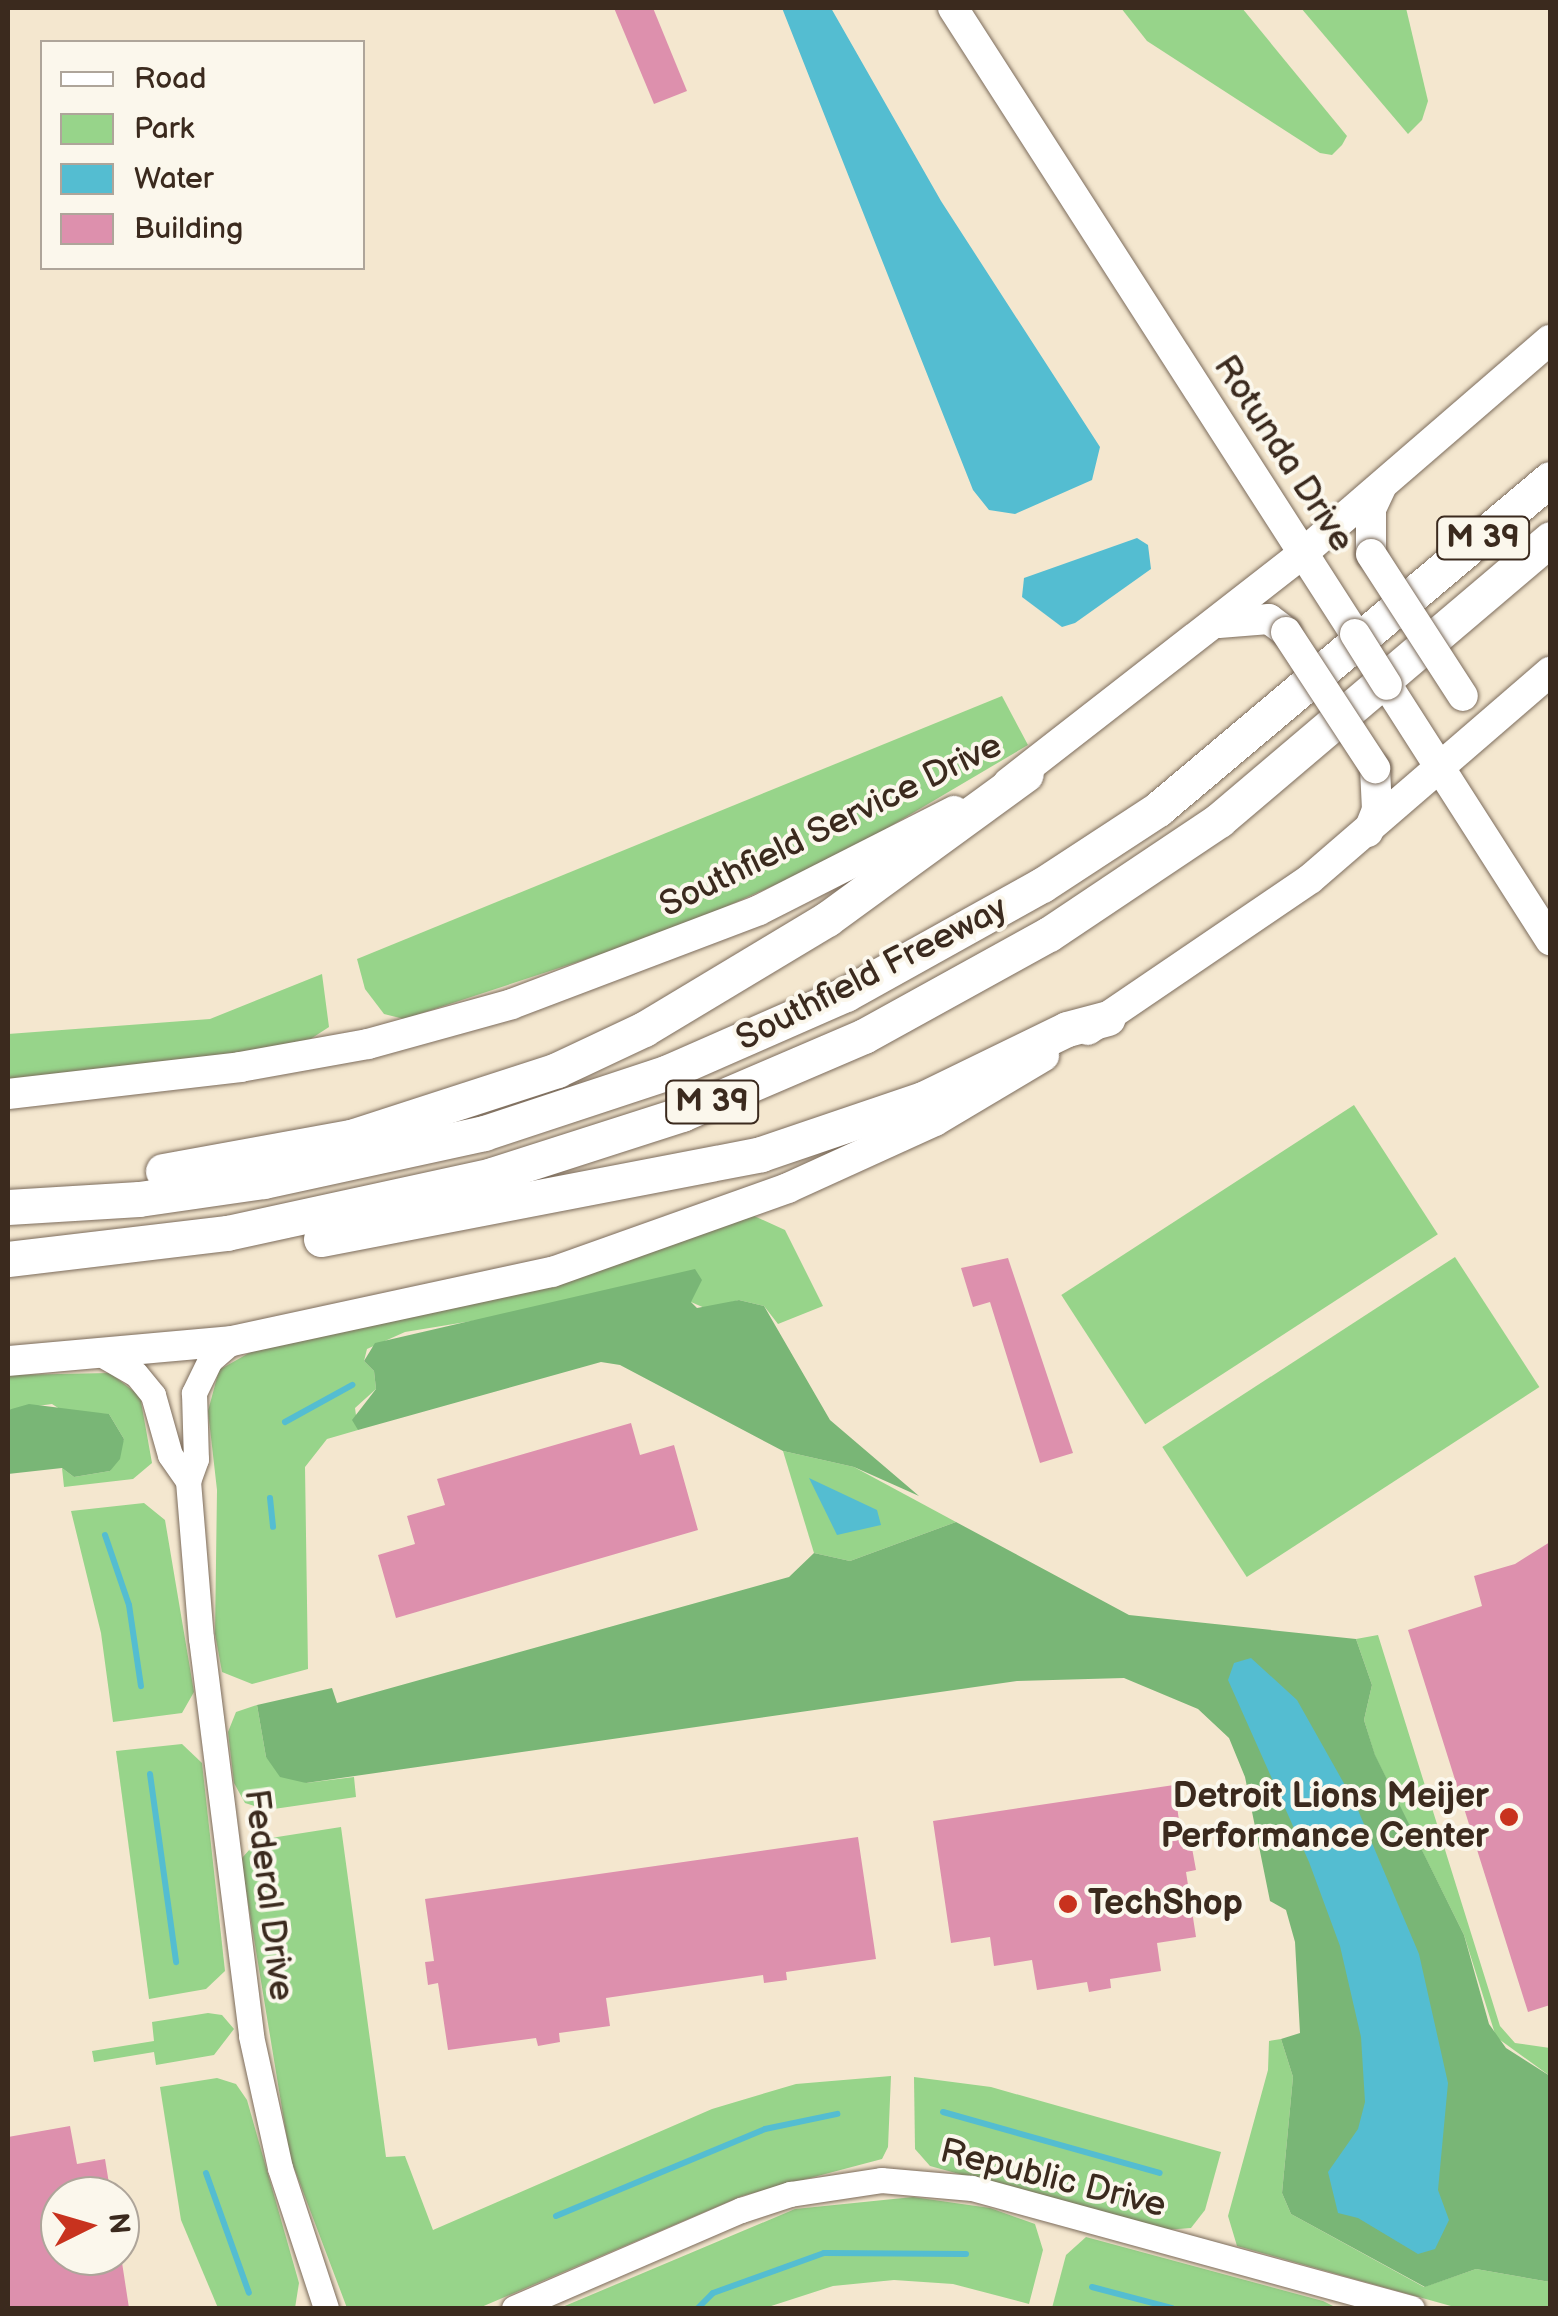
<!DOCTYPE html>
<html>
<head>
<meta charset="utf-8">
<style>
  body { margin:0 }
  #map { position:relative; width:1558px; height:2316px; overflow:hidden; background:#f4e7cf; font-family:"Balsamiq Sans",sans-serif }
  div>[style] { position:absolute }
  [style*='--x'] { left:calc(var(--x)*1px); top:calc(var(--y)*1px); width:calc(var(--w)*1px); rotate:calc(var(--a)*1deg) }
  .green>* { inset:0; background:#97d48a; transform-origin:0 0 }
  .forest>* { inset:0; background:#79b676 }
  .water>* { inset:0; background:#54bdd1 }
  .stream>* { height:6px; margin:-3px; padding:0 3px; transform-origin:3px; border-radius:3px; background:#54bdd1 }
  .building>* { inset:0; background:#dd90ad }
  .roads { filter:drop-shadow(0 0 2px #7c6c5c) drop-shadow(0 0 2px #7c6c5c) }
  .minor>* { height:25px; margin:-12.5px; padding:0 12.5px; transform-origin:12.5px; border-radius:12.5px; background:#fff }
  .major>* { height:30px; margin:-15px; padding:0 15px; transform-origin:15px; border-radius:15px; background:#fff }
  .highway>* { height:35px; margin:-17.5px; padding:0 17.5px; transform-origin:17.5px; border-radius:17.5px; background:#fff }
  .bridges { filter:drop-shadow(0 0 2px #7c6c5c) drop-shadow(0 0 2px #7c6c5c) }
  .major-bridge>* { height:30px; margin:-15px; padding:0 15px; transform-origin:15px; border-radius:15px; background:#fff }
  .dots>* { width:28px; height:28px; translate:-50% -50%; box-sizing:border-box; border:5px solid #fbf7ec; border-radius:50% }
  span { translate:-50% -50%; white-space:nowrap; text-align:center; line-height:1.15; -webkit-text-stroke:8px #fbf7ec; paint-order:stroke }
  .shield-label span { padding:2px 8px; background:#fbf7ec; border:2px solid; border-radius:8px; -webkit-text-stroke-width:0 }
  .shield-label { font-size:32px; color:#3b2a1e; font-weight:700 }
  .street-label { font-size:35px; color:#3b2a1e }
  .poi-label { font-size:35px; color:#3b2a1e; font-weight:700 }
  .right { translate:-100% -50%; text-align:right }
  .left { translate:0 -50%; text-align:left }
  .frame { position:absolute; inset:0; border:10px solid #3b2a1e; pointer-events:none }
  .legend { position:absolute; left:40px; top:40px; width:325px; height:230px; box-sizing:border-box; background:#fbf7ec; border:2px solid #aea59a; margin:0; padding:12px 18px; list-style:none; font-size:30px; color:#3b2a1e }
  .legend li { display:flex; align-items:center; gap:20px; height:50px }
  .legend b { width:50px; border:2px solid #aea59a }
  .north { position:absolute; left:40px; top:2176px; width:100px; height:100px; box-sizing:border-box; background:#fbf7ec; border:2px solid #aea59a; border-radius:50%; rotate:85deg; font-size:28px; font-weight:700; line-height:40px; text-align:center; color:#3b2a1e }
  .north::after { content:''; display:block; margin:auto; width:35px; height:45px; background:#c8321e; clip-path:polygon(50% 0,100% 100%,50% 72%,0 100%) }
</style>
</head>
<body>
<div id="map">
  <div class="green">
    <i style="clip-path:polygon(1121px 8px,1242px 8px,1347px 136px,1342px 145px,1332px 155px,1320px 153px,1147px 41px)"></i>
    <i style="clip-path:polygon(1301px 8px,1406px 8px,1428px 101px,1422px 120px,1408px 134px)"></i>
    <i style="clip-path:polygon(1002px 696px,1028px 745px,840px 856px,669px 932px,404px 1019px,384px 1014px,365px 989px,357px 959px)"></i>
    <i style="clip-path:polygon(322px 974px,329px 1027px,309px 1040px,256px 1053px,8px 1081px,8px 1034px,210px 1019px)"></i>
    <i style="left:1354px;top:1105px;width:154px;height:349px;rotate:57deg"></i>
    <i style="clip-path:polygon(754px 1216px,785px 1230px,823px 1306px,778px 1324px,764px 1306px,739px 1300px,707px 1309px,691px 1302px,538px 1310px,405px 1332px,367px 1349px,364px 1361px,374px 1371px,376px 1389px,355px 1408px,358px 1430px,327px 1439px,305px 1467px,308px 1669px,252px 1684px,222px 1672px,215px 1634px,217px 1490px,208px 1411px,219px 1370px,256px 1349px,501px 1298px)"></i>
    <i style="left:1455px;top:1257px;width:155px;height:349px;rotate:57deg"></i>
    <i style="clip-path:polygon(110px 1373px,140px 1396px,152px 1463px,133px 1479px,64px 1487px,62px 1468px,74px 1477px,110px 1471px,124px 1439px,109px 1414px,66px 1413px,52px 1404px,8px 1410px,8px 1375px)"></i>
    <i style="clip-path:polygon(783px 1451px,854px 1467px,956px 1522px,850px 1561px,814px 1553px)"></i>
    <i style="clip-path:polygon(144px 1503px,165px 1520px,194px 1692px,182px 1713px,113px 1722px,101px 1633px,71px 1511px)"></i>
    <i style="clip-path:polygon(1378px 1635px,1500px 2026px,1515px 2043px,1550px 2048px,1550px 2076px,1496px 2037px,1464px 1935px,1375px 1756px,1364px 1720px,1372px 1685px,1356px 1639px)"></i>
    <i style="clip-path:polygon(257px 1705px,266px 1757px,306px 1783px,354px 1777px,356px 1797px,267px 1810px,245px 1803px,234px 1783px,228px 1732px,236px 1712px)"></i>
    <i style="clip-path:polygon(182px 1744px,202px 1763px,225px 1971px,206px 1989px,149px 1999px,116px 1751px)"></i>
    <i style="clip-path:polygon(341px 1827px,386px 2157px,405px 2156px,433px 2230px,712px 2109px,796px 2084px,891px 2076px,888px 2147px,882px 2159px,742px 2196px,479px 2308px,347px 2308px,290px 2157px,243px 1872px,242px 1858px,258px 1840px)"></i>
    <i style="clip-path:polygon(208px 2013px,222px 2015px,234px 2029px,214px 2055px,156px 2065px,154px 2052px,94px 2062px,92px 2051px,154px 2041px,152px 2022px)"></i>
    <i style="clip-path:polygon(1281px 2039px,1293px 2077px,1282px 2193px,1291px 2214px,1424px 2287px,1476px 2269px,1550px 2282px,1550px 2308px,1458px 2308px,1237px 2246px,1228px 2216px,1268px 2070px,1269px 2041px)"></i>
    <i style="clip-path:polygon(914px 2077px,991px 2087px,1221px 2152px,1205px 2210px,1191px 2228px,1165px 2230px,930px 2166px,915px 2149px)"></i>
    <i style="clip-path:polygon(217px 2078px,236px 2084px,247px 2100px,299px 2283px,295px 2308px,218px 2308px,181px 2220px,160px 2087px)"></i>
    <i style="clip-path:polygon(913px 2197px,990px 2208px,1035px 2224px,1043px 2250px,1029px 2304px,953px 2284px,894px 2280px,833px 2286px,765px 2308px,560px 2308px,795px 2209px)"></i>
    <i style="clip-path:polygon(1086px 2237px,1323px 2301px,1337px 2308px,1052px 2308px,1066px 2255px)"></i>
  </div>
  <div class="forest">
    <i style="clip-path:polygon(695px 1269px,702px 1280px,691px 1302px,697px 1308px,739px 1300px,764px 1306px,830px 1420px,919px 1496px,854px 1467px,783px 1451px,620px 1365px,601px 1362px,358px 1430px,352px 1420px,376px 1389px,374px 1371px,364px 1361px,375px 1343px)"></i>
    <i style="clip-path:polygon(29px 1404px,109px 1414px,124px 1439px,120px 1459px,110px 1471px,74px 1477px,62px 1468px,8px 1474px,8px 1410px)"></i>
    <i style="clip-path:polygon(956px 1522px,1129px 1615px,1356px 1639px,1372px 1685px,1364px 1720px,1375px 1755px,1464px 1935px,1489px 2024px,1506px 2048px,1550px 2076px,1550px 2282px,1476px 2269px,1425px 2287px,1291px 2214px,1282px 2193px,1293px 2077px,1281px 2039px,1300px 2033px,1295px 1942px,1286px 1910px,1270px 1901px,1245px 1777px,1229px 1738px,1198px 1709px,1124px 1678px,1017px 1681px,306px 1783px,280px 1777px,266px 1757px,257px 1705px,332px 1688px,337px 1703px,789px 1577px,814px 1553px,850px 1561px)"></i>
  </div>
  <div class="water">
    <i style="clip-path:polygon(782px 8px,831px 8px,941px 201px,1100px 447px,1092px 480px,1015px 514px,989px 510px,973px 490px)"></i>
    <i style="clip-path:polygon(1137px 538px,1148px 545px,1151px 569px,1075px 623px,1062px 627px,1022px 597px,1024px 578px)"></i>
    <i style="clip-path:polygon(809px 1478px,877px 1510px,881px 1525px,837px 1535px)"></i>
    <i style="clip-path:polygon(1251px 1658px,1297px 1700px,1355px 1803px,1419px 1954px,1448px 2083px,1438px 2190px,1449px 2220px,1435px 2249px,1418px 2254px,1358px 2218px,1338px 2213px,1328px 2172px,1358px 2129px,1365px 2102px,1361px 2037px,1340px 1946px,1309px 1862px,1228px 1680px,1234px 1663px)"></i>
  </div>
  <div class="stream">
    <i style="--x:285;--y:1422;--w:77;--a:-28.9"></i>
    <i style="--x:270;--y:1498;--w:29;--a:84"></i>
    <i style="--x:105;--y:1535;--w:74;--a:71.1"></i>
    <i style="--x:129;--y:1605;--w:82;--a:81.6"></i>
    <i style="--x:150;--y:1774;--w:190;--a:82.1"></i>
    <i style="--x:943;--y:2112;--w:225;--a:15.7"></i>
    <i style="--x:206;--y:2173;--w:127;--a:70.3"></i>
    <i style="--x:556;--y:2216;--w:226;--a:-22.6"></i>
    <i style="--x:765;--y:2129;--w:74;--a:-11.8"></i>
    <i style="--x:1092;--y:2287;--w:83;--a:14.7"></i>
    <i style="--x:698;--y:2308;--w:21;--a:-45"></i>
    <i style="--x:713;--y:2293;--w:118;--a:-19.8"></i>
    <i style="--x:824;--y:2253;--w:142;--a:0.4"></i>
  </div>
  <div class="building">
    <i style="clip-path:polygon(614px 8px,653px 8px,687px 91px,654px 104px)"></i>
    <i style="clip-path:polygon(1008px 1258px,1073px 1453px,1040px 1463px,990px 1302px,973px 1307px,961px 1268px)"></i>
    <i style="clip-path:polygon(631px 1423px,640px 1455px,674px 1445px,698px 1530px,396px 1618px,378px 1555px,415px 1544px,407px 1516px,445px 1505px,437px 1479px)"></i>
    <i style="clip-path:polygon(1550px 1542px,1550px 2005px,1528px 2012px,1408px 1630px,1482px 1606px,1474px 1576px,1515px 1564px)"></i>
    <i style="clip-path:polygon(1174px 1785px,1183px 1849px,1192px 1848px,1196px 1870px,1186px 1872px,1196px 1937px,1157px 1943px,1161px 1971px,1110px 1979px,1111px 1988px,1089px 1992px,1087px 1982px,1037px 1990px,1032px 1960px,994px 1966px,990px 1937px,951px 1943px,933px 1821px)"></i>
    <i style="clip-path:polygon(858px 1837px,876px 1959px,786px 1972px,787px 1980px,764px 1983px,763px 1975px,606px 1998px,610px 2026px,559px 2033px,560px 2042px,538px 2046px,536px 2038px,448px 2050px,438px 1983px,428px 1985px,425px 1962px,434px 1961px,425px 1899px)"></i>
    <i style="clip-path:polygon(70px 2126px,77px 2164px,105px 2159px,111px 2196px,60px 2196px,60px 2256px,121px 2256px,129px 2308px,8px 2308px,8px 2137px)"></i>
  </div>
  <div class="roads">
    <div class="minor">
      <i style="--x:232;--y:1341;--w:29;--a:139"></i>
      <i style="--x:210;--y:1360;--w:37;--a:116"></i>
      <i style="--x:194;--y:1393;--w:66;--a:88.3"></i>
      <i style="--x:196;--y:1459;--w:23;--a:110"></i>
      <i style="--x:188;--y:1481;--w:158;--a:85.3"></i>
      <i style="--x:201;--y:1638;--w:401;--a:82.8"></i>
      <i style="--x:251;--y:2036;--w:135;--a:77.6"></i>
      <i style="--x:280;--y:2168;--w:147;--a:71.8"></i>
      <i style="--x:106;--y:1357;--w:34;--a:30"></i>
      <i style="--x:136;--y:1374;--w:27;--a:51"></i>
      <i style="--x:153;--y:1395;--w:62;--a:74.2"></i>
      <i style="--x:170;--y:1455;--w:32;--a:55"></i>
      <i style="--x:514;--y:2308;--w:247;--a:-23.4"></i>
      <i style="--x:741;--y:2210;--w:52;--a:-18.1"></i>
      <i style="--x:790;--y:2194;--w:92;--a:-8.7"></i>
      <i style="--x:881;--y:2180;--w:91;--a:5"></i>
      <i style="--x:972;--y:2188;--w:456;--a:15.3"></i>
    </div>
    <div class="major">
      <i style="--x:953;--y:8;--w:744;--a:57.29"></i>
      <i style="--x:1371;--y:554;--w:45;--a:-90"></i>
      <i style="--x:1371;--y:509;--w:23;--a:-65"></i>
      <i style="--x:1219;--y:623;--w:50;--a:-4.6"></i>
      <i style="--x:1269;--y:619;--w:21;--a:37"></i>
      <i style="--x:1387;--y:685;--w:303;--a:57.4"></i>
      <i style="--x:1008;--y:783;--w:374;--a:-37.9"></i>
      <i style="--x:1303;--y:553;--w:326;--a:-40.8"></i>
      <i style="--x:1368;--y:832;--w:24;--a:-68"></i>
      <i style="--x:1377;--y:810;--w:42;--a:-92.7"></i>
      <i style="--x:1088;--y:1030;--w:268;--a:-34.2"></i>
      <i style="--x:1310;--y:879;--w:317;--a:-40.8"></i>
      <i style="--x:8;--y:1094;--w:234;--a:-6.6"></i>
      <i style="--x:240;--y:1067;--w:130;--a:-10.2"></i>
      <i style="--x:368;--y:1044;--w:149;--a:-15.5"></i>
      <i style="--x:512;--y:1004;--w:264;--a:-20.8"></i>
      <i style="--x:759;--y:910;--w:219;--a:-26.9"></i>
      <i style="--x:8;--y:1361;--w:225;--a:-5.1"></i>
      <i style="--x:232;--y:1341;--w:327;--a:-12.2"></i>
      <i style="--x:552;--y:1272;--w:251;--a:-19.6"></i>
      <i style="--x:788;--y:1188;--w:162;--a:-24.5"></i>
      <i style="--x:935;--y:1121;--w:127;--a:-30.8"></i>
    </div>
    <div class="highway">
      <i style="--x:163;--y:1171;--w:191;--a:-10.3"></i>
      <i style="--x:351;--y:1137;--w:217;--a:-18"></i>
      <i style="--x:557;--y:1070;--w:96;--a:-25.2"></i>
      <i style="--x:644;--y:1029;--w:214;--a:-31"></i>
      <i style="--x:827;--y:919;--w:246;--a:-36.1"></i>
      <i style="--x:8;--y:1207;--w:131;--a:-3.5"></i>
      <i style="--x:139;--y:1199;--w:126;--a:-8.2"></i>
      <i style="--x:264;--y:1181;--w:225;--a:-12.3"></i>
      <i style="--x:484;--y:1133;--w:194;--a:-18.3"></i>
      <i style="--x:668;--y:1072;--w:194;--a:-23.7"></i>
      <i style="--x:846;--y:994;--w:224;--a:-29.1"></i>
      <i style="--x:1042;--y:885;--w:139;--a:-33.2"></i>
      <i style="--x:1158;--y:809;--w:512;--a:-40.09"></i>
      <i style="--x:321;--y:1239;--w:448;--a:-10.9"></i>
      <i style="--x:761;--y:1154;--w:171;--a:-18.8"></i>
      <i style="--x:923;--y:1099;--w:160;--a:-25.9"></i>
      <i style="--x:1067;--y:1029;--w:42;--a:-15"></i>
      <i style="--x:8;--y:1259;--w:221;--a:-6.8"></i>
      <i style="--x:227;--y:1233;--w:271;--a:-12.3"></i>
      <i style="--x:492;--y:1175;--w:200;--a:-17.8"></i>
      <i style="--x:682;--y:1114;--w:198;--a:-23.2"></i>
      <i style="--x:864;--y:1036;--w:211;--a:-28.9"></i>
      <i style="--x:1049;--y:934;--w:205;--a:-33.8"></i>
      <i style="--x:1219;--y:820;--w:434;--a:-40.3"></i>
    </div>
  </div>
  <div class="bridges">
    <div class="major-bridge">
      <i style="--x:1371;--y:554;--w:169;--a:57.1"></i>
      <i style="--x:1286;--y:632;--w:163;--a:56.8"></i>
      <i style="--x:1355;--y:634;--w:60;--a:57.9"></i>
    </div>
  </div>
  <div class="dots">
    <i style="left:1509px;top:1817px;background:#c8321e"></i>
    <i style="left:1068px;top:1904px;background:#c8321e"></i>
  </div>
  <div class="shield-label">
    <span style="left:1483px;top:538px">M 39</span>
    <span style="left:712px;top:1102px">M 39</span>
  </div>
  <div class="street-label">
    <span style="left:1283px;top:454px;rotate:57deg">Rotunda Drive</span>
    <span style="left:831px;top:826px;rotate:-26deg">Southfield Service Drive</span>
    <span style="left:872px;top:974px;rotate:-27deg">Southfield Freeway</span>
    <span style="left:268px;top:1895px;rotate:83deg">Federal Drive</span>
    <span style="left:1053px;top:2179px;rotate:14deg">Republic Drive</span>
  </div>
  <div class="poi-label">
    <span class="right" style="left:1489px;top:1817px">Detroit Lions Meijer<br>Performance Center</span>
    <span class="left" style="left:1088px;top:1904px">TechShop</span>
  </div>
  <div class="frame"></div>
  <ul class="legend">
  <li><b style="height:12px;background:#fff"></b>Road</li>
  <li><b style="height:28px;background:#97d48a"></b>Park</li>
  <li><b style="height:28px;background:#54bdd1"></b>Water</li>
  <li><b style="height:28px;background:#dd90ad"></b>Building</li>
  </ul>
  <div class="north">N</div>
</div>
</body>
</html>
